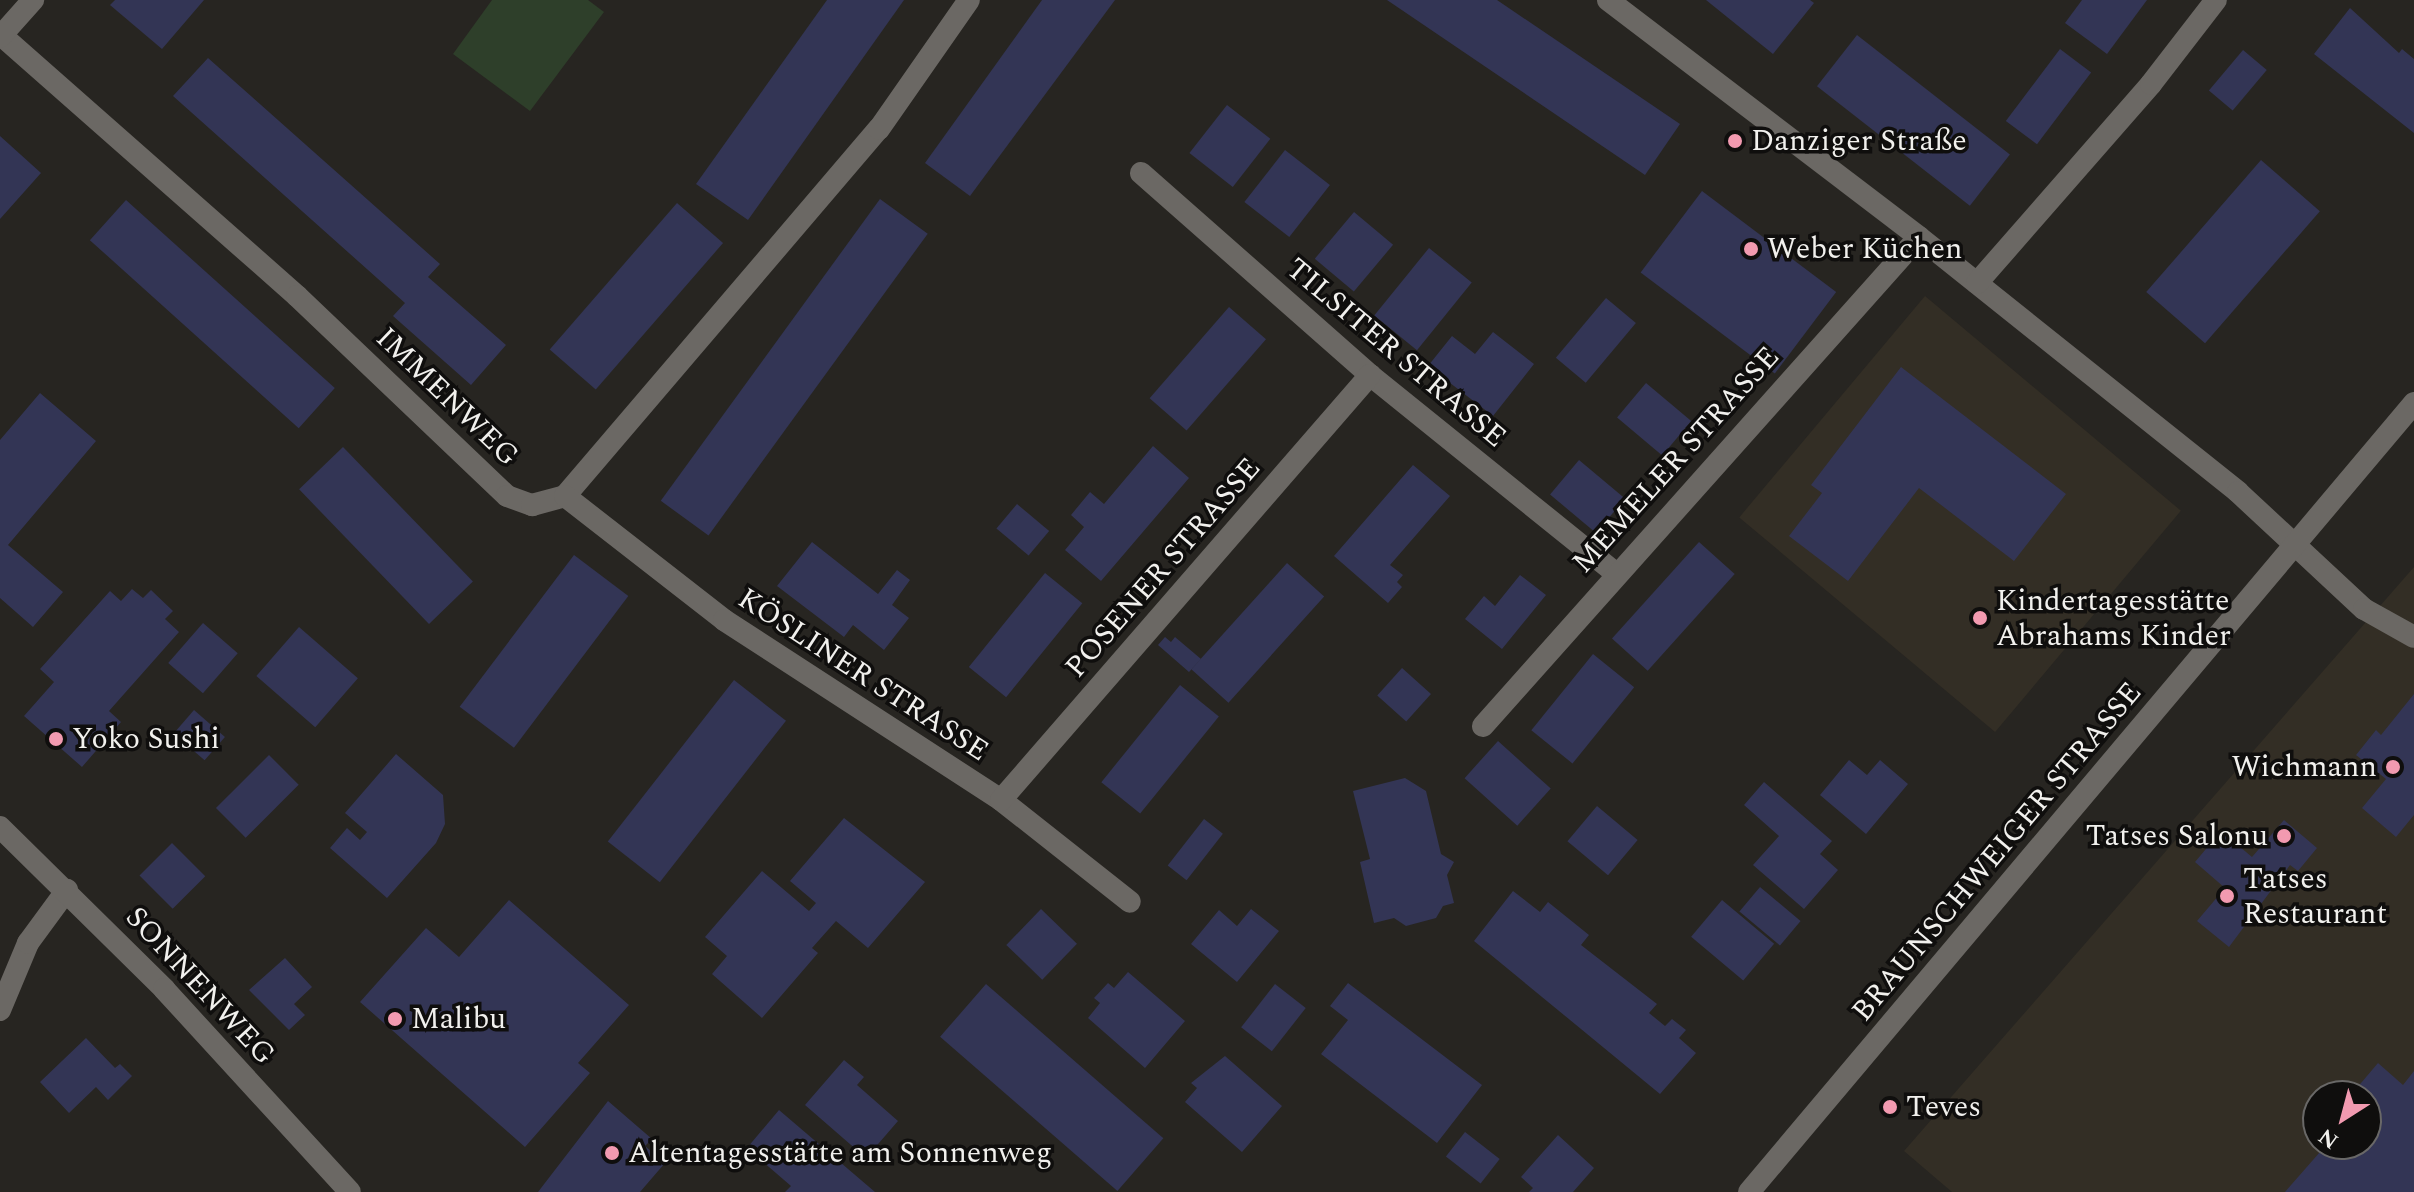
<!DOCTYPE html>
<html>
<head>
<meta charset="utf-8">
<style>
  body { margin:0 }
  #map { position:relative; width:2414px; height:1192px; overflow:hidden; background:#272521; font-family:Spectral,serif }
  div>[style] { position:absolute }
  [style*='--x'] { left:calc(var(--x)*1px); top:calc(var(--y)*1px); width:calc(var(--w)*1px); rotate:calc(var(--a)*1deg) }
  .built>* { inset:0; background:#332e25; transform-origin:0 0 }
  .green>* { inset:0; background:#2e3f2a }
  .building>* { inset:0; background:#333555; transform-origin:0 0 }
  .minor>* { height:22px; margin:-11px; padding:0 11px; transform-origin:11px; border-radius:11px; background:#6b6864 }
  .tertiary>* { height:22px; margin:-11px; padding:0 11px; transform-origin:11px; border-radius:11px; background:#6b6864 }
  .dots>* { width:22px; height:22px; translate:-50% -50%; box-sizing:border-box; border:4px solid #0f0e0d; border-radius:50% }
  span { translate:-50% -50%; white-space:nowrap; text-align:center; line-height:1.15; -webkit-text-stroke:7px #0f0e0d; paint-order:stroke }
  .poi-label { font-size:30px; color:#f1f0ed }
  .left { translate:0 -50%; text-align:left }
  .right { translate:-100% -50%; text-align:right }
  .street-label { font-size:30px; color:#f1f0ed }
  .north { position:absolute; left:2302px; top:1080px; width:80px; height:80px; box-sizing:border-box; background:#0f0e0d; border:2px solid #696867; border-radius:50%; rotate:216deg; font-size:22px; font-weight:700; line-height:32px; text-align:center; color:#f1f0ed }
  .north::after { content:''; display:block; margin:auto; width:28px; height:36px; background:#f29ab0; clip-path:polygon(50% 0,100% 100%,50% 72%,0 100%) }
</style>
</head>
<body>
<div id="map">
  <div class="built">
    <i style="left:1925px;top:296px;width:334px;height:289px;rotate:40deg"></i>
    <i style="clip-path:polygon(evenodd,2414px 567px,2414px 1192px,1952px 1192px,1904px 1151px,2414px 567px,2318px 1096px,2366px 1096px,2366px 1144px,2318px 1144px,2318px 1096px)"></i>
  </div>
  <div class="green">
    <i style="clip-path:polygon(492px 0,588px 0,604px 12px,530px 111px,453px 54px)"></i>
  </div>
  <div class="building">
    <i style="clip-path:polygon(115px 0,204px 0,162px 49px,110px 5px)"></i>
    <i style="clip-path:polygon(827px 0,904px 0,748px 220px,696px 184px)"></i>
    <i style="clip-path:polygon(1042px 0,1115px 0,970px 196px,925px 163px)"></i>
    <i style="clip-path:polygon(1387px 0,1497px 0,1680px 124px,1645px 175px)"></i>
    <i style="clip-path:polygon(1706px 0,1810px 0,1814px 3px,1773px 54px)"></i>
    <i style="clip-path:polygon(2082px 0,2147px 0,2107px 54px,2065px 23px)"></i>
    <i style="clip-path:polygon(2350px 8px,2399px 53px,2402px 49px,2414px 59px,2414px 133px,2314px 54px)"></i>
    <i style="left:1857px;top:35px;width:194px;height:65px;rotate:38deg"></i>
    <i style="left:2060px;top:49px;width:39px;height:90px;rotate:37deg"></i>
    <i style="left:2243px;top:50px;width:31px;height:53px;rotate:40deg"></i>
    <i style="clip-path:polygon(208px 58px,440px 264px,428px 277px,506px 345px,471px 385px,393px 316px,405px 303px,173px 96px)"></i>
    <i style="left:1227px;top:105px;width:55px;height:61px;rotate:38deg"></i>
    <i style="clip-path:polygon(0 136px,41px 173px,0 219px)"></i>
    <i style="left:1285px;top:150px;width:57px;height:66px;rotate:38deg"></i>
    <i style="left:2261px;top:160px;width:78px;height:175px;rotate:41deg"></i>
    <i style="left:1702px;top:191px;width:168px;height:102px;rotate:37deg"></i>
    <i style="left:880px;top:199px;width:59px;height:373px;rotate:36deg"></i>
    <i style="left:126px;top:200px;width:281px;height:54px;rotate:42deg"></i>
    <i style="left:677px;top:203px;width:61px;height:194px;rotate:41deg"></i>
    <i style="left:1354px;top:212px;width:51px;height:61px;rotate:40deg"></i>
    <i style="left:1429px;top:248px;width:55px;height:87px;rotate:39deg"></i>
    <i style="left:1606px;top:298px;width:39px;height:78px;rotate:40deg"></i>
    <i style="left:1229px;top:307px;width:49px;height:121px;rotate:41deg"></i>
    <i style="clip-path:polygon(1493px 332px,1534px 364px,1493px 416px,1428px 366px,1452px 336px,1475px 354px)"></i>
    <i style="clip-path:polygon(1901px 367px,2066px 494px,2014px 561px,1919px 488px,1848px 581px,1789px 536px,1822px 493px,1811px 485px)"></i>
    <i style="left:1646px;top:383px;width:59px;height:45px;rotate:40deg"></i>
    <i style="clip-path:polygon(40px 393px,96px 441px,8px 545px,63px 592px,33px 627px,0 598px,0 440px)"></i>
    <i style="clip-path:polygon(1153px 446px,1189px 478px,1101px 581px,1065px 550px,1084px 527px,1071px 515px,1090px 492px,1104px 504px)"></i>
    <i style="left:343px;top:447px;width:187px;height:61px;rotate:46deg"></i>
    <i style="left:1579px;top:460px;width:60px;height:45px;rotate:40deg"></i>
    <i style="clip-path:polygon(1413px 465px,1450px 496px,1390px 565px,1403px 575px,1397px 582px,1402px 587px,1388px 603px,1334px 556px)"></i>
    <i style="left:1017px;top:504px;width:42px;height:32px;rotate:40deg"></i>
    <i style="clip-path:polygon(812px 542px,878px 594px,897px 570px,910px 580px,892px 605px,909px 618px,884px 650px,853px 625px,844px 637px,777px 586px)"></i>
    <i style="left:1699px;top:542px;width:48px;height:130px;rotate:42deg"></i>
    <i style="left:574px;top:555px;width:68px;height:190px;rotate:37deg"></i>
    <i style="left:1287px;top:563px;width:50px;height:143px;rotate:42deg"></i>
    <i style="left:1045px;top:573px;width:48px;height:121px;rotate:39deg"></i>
    <i style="clip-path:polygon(1520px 575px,1546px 595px,1502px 649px,1465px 619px,1484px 596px,1495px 606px)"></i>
    <i style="clip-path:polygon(132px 589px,143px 598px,151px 590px,173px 611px,165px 619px,179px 632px,109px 711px,121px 722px,82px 767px,24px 716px,54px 682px,40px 669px,110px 591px,121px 601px)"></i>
    <i style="left:203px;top:623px;width:46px;height:53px;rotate:41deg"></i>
    <i style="left:299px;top:627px;width:78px;height:65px;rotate:41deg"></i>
    <i style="clip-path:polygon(1165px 637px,1171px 642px,1175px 637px,1201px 659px,1189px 672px,1158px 645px)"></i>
    <i style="left:1593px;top:654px;width:53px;height:98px;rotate:39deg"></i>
    <i style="left:1402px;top:668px;width:39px;height:37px;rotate:42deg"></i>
    <i style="left:734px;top:680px;width:66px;height:205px;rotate:38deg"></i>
    <i style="left:1180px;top:685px;width:50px;height:125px;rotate:39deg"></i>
    <i style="clip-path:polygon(2414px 694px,2414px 815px,2396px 837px,2362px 808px,2386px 779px,2356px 755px,2376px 730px,2381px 735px)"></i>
    <i style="left:194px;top:710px;width:41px;height:31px;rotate:41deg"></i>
    <i style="left:1498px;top:741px;width:71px;height:50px;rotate:42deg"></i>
    <i style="clip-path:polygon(396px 754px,443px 795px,445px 824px,436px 843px,387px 898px,330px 848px,347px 828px,360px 840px,367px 832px,345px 813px)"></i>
    <i style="left:269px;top:755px;width:42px;height:75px;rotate:45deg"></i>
    <i style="clip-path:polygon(1849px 760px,1867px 775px,1880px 760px,1908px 784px,1866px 834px,1820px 795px)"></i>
    <i style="clip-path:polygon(1405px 778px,1426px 791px,1441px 854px,1454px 862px,1447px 875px,1454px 903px,1443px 906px,1436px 918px,1406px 926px,1394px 918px,1374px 923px,1360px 862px,1370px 859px,1353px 791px)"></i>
    <i style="clip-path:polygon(1764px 782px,1832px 841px,1820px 854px,1838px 870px,1804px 909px,1753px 865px,1779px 836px,1744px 805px)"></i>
    <i style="left:1597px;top:806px;width:53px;height:46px;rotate:40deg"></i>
    <i style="clip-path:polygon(844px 818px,925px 882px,868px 948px,836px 921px,812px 948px,818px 953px,762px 1018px,712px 974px,727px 956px,705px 937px,762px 871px,809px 911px,816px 903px,790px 881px)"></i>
    <i style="left:1204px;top:819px;width:24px;height:59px;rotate:38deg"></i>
    <i style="clip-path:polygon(2284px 820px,2317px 848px,2298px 871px,2290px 865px,2229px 947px,2197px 921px,2225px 888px,2195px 862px,2221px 831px,2252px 857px)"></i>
    <i style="left:172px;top:843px;width:47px;height:46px;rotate:45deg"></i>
    <i style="left:1760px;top:887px;width:53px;height:32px;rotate:40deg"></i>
    <i style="clip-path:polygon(1513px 891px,1540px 912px,1548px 902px,1589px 935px,1581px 945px,1657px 1004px,1649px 1013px,1665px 1026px,1672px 1019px,1686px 1030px,1679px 1038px,1696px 1053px,1660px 1094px,1474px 941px)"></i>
    <i style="clip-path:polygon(509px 900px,629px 1005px,578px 1063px,590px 1073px,525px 1147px,360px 1002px,426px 928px,459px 957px)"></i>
    <i style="left:1722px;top:900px;width:68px;height:48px;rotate:40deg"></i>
    <i style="left:1041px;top:909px;width:50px;height:50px;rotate:44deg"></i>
    <i style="clip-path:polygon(1251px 909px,1279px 931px,1237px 982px,1191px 944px,1219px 910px,1237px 926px)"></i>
    <i style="clip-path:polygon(285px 958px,312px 987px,294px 1004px,305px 1015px,289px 1030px,249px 990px)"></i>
    <i style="clip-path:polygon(1128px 972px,1185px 1021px,1145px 1068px,1088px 1018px,1100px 1003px,1094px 998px,1108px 983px,1114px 988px)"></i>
    <i style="clip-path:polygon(1348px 983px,1482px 1085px,1437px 1143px,1321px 1054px,1348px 1020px,1330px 1006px)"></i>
    <i style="left:986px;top:984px;width:235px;height:70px;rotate:41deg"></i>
    <i style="left:1275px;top:984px;width:39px;height:55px;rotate:38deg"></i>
    <i style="clip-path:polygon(86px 1038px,115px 1068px,120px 1064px,132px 1076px,108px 1100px,96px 1087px,69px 1113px,40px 1082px)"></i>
    <i style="clip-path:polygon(1225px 1056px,1282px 1106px,1242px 1152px,1185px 1102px,1197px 1088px,1191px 1083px)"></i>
    <i style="clip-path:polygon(844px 1060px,864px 1077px,857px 1085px,898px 1121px,866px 1158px,805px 1105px)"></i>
    <i style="clip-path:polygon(2378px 1063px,2403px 1085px,2414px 1071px,2414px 1192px,2285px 1192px,2327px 1144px,2366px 1144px,2366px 1096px,2350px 1096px)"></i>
    <i style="clip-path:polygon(608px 1101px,652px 1139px,645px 1146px,665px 1163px,640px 1192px,538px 1192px)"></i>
    <i style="clip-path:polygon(779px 1110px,875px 1192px,785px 1192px,791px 1186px,747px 1148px)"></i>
    <i style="left:1465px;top:1132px;width:44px;height:31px;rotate:38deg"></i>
    <i style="clip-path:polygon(1558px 1135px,1594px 1168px,1573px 1192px,1529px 1192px,1533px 1188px,1521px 1177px)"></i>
  </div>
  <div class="minor">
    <i style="--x:1608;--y:0;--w:391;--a:37.3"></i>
    <i style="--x:1919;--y:237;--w:408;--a:38.6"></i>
    <i style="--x:2238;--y:492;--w:172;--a:42.9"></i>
    <i style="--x:2364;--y:609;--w:57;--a:29.2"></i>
    <i style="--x:0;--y:34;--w:396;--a:41.4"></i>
    <i style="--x:297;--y:296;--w:290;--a:43.6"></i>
    <i style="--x:507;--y:496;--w:27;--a:20"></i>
    <i style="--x:532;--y:505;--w:34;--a:-15"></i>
    <i style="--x:565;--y:496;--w:483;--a:-49.5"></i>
    <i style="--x:879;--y:129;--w:157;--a:-55.1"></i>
    <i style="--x:0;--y:37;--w:50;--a:-48.3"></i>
    <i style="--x:1141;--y:173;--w:305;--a:41.4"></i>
    <i style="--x:1370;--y:375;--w:315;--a:38.9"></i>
    <i style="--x:1977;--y:283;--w:264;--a:-48.8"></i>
    <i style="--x:2151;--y:84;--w:106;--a:-52.3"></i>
    <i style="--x:565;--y:496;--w:202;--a:37.9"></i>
    <i style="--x:724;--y:620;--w:330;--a:33"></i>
    <i style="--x:1001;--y:800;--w:164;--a:38.3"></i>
    <i style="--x:1483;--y:726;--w:655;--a:-48.28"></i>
    <i style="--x:1001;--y:800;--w:563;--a:-49.03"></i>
    <i style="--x:0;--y:1010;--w:73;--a:-67.3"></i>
    <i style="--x:28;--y:943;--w:66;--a:-53.7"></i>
  </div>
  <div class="tertiary">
    <i style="--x:0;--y:827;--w:231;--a:44.6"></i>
    <i style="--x:164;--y:989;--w:275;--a:47.5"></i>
    <i style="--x:1749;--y:1192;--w:1032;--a:-49.87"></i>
  </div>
  <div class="dots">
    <i style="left:1735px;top:141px;background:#f29ab0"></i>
    <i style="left:1751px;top:249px;background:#f29ab0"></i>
    <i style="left:1980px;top:618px;background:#f29ab0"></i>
    <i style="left:56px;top:739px;background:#f29ab0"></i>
    <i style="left:2393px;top:767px;background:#f29ab0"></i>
    <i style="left:2284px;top:836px;background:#f29ab0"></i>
    <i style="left:2227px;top:896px;background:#f29ab0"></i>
    <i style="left:395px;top:1019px;background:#f29ab0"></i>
    <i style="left:1890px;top:1107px;background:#f29ab0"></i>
    <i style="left:612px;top:1153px;background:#f29ab0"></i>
  </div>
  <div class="poi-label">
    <span class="left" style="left:1751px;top:141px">Danziger Straße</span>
    <span class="left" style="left:1767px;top:249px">Weber Küchen</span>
    <span class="left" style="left:1996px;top:618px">Kindertagesstätte<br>Abrahams Kinder</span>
    <span class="left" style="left:72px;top:739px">Yoko Sushi</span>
    <span class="right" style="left:2377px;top:767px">Wichmann</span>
    <span class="right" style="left:2268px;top:836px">Tatses Salonu</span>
    <span class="left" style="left:2243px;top:896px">Tatses<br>Restaurant</span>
    <span class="left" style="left:411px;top:1019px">Malibu</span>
    <span class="left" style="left:1906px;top:1107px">Teves</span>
    <span class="left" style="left:628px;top:1153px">Altentagesstätte am Sonnenweg</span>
  </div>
  <div class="street-label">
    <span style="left:1396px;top:353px;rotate:40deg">TILSITER STRASSE</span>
    <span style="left:447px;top:397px;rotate:44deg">IMMENWEG</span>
    <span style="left:1676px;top:460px;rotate:-48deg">MEMELER STRASSE</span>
    <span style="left:1163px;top:568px;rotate:-49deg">POSENER STRASSE</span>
    <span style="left:863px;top:675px;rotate:33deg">KÖSLINER STRASSE</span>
    <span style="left:1997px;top:852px;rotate:-50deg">BRAUNSCHWEIGER STRASSE</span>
    <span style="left:200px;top:986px;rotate:47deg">SONNENWEG</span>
  </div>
  <div class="north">N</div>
</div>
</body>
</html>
